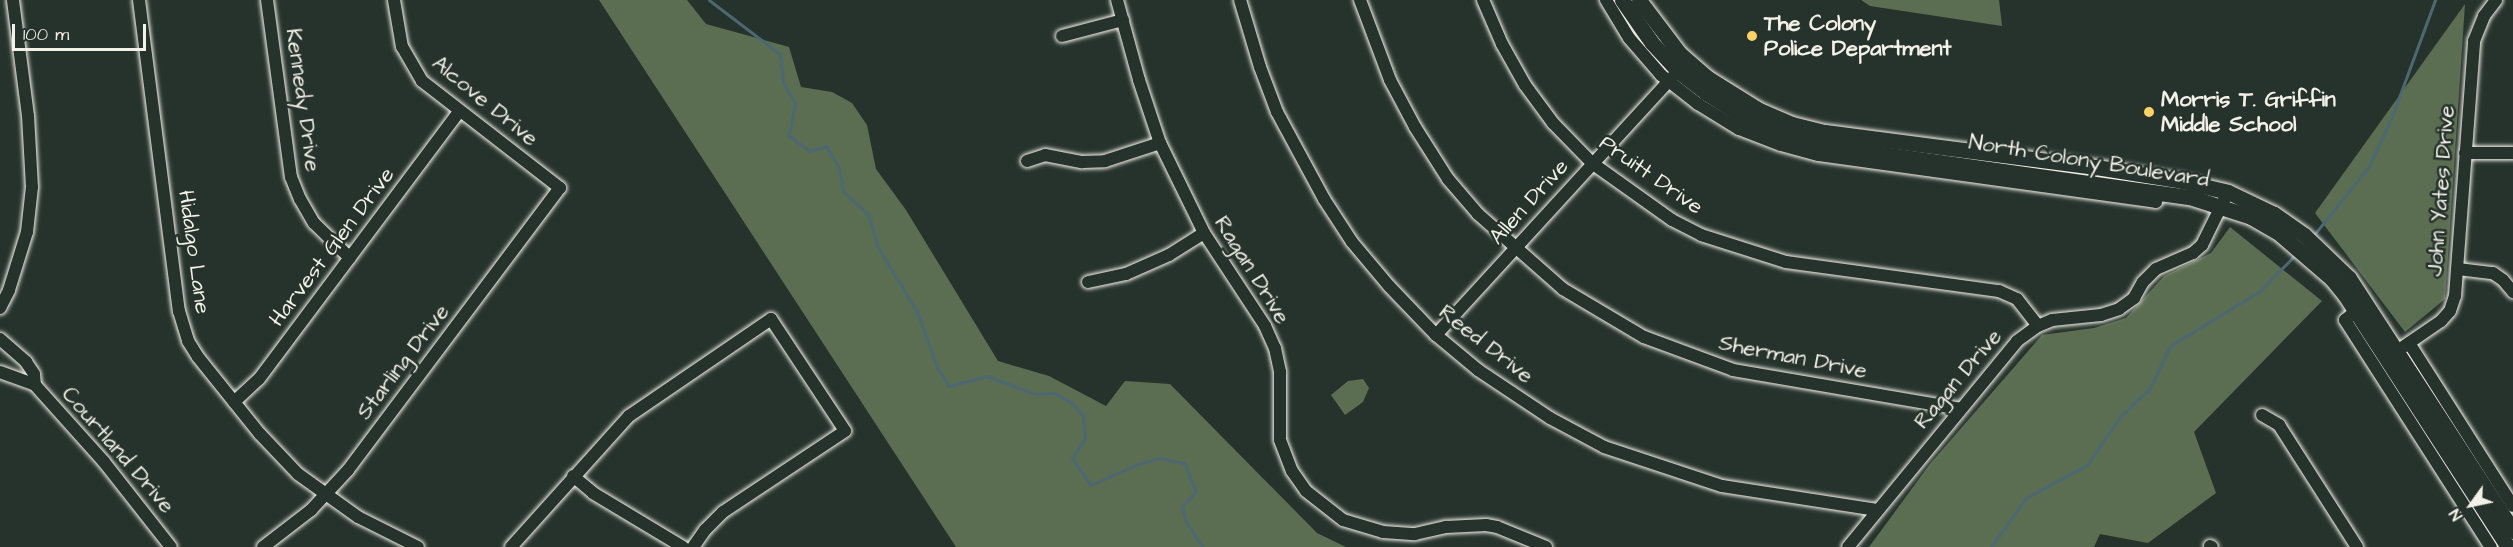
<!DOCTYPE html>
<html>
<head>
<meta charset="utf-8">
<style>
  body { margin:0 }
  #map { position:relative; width:2513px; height:547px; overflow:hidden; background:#26332d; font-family:"Architects Daughter",sans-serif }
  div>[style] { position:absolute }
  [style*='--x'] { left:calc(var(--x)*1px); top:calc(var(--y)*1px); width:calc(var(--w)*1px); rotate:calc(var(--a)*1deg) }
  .green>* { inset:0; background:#5c6e51 }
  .stream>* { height:3px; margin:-1.5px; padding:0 1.5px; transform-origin:1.5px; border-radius:1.5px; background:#4c6872 }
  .roads { filter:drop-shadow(0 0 2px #f4f1e8) drop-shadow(0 0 2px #f4f1e8) }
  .minor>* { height:12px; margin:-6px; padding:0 6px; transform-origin:6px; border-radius:6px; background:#26332d }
  .major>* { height:15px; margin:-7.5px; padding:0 7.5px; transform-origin:7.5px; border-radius:7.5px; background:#26332d }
  .dots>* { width:16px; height:16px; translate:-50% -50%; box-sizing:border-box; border:3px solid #26332d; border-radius:50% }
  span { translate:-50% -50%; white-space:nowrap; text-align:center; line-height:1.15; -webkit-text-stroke:5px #26332d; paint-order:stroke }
  .poi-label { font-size:22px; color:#f4f1e8; font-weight:700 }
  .left { translate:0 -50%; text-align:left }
  .street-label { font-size:22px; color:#f4f1e8 }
  .north { position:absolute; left:2441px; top:475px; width:60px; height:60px; -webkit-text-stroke:4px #26332d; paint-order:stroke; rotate:237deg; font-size:16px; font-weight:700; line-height:24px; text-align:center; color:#f4f1e8 }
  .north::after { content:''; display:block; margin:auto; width:21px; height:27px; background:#f4f1e8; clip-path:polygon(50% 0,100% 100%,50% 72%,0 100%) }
  .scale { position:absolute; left:12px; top:24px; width:134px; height:27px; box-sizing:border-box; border:3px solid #f4f1e8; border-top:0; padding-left:8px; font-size:18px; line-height:21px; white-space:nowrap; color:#f4f1e8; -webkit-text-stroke:4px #26332d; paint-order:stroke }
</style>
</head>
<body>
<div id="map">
  <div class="green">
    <i style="clip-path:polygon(599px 0,687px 0,706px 24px,789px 47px,801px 87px,832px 92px,852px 103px,867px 125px,876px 169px,906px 210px,998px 361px,1049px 376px,1106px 406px,1125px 381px,1170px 384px,1317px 533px,1346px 547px,956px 547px)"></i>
    <i style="clip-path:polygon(1861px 0,1999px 0,2002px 26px,1870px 6px)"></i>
    <i style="clip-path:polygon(2465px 4px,2445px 299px,2405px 332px,2315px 213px)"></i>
    <i style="clip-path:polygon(2230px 227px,2322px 301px,2194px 432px,2216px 493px,2148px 543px,2100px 534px,2094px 547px,1869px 547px,1930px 464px,2042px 335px,2094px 328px,2126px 318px,2164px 276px,2211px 253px)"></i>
    <i style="clip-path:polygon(1363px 379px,1369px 388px,1363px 402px,1345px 415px,1331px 395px,1348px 381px)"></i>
  </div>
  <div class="stream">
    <i style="--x:709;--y:0;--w:89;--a:37.3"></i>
    <i style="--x:780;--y:54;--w:28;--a:84"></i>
    <i style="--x:783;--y:82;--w:25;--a:61"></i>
    <i style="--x:795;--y:104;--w:33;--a:101"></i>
    <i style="--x:789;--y:136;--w:26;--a:36"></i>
    <i style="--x:810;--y:151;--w:17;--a:-17"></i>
    <i style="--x:826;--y:146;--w:26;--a:59"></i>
    <i style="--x:839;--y:168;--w:23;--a:80"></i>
    <i style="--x:843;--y:191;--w:34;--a:43"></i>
    <i style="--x:868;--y:214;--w:37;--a:73"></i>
    <i style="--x:879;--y:249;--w:74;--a:58.9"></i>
    <i style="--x:917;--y:312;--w:59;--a:70"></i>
    <i style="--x:937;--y:367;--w:22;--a:58"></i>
    <i style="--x:949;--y:386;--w:39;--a:-15"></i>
    <i style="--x:987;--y:376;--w:51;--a:20.6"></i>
    <i style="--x:1035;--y:394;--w:19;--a:-3"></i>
    <i style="--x:1054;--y:393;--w:21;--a:29"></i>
    <i style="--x:1072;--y:403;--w:17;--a:50"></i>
    <i style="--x:1083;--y:416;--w:22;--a:85"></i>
    <i style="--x:1085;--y:438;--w:24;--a:123"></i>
    <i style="--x:1072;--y:458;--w:33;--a:55"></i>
    <i style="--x:1091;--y:485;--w:48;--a:-24.4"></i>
    <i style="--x:1135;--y:465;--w:26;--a:-16"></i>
    <i style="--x:1160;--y:458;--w:25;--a:12"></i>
    <i style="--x:1184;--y:463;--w:30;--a:67"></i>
    <i style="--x:1196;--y:491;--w:21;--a:133"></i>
    <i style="--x:1182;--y:506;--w:16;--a:76"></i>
    <i style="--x:1186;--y:522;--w:30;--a:57"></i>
    <i style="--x:2313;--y:236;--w:90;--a:-51.3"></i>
    <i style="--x:2369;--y:166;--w:52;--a:-64.9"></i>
    <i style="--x:2391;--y:119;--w:127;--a:-69.7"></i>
    <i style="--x:1991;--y:547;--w:60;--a:-54.5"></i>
    <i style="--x:2026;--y:498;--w:69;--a:-28.4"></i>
    <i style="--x:2087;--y:465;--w:58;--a:-55.5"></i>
    <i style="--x:2120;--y:417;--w:42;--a:-44"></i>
    <i style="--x:2150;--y:388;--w:47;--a:-64.5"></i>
    <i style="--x:2170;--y:346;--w:105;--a:-31.4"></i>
    <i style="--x:2260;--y:291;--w:52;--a:-45.8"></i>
  </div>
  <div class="roads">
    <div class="minor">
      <i style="--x:139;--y:0;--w:314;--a:82.7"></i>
      <i style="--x:179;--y:311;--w:31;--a:73"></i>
      <i style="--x:188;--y:341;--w:19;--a:58"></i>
      <i style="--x:198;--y:357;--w:99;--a:51.2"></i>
      <i style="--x:260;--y:434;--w:55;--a:46.5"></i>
      <i style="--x:298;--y:474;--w:74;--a:35.6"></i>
      <i style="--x:358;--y:517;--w:67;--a:26.6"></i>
      <i style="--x:267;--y:0;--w:179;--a:82.3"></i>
      <i style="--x:291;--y:177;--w:24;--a:68"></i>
      <i style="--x:300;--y:199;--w:28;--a:60"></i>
      <i style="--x:314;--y:223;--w:50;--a:44.2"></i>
      <i style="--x:1117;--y:0;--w:83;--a:74.6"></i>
      <i style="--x:1139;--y:80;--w:66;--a:71.6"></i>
      <i style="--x:1160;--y:143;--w:100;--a:63.9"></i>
      <i style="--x:1204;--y:233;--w:111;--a:56.7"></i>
      <i style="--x:1265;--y:326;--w:24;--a:66"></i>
      <i style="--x:1275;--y:348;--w:25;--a:78"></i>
      <i style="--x:1280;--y:372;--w:68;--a:90"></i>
      <i style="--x:1280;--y:440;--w:33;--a:69"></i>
      <i style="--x:1292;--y:471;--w:24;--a:55"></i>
      <i style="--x:1306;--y:491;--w:47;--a:38.1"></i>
      <i style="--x:1343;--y:520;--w:42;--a:16.7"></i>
      <i style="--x:1383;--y:532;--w:32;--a:4"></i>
      <i style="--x:1415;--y:534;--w:32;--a:-13"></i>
      <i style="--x:1446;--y:527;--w:40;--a:-2.9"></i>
      <i style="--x:1486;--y:525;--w:11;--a:10"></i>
      <i style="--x:1497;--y:527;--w:53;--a:22.2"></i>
      <i style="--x:1240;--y:0;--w:70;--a:73.4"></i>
      <i style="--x:1260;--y:67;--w:48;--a:69.3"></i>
      <i style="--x:1277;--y:112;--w:99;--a:61.6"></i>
      <i style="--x:1324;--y:199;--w:51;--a:56.9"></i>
      <i style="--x:1352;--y:242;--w:57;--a:49.9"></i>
      <i style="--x:1389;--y:286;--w:68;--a:46.2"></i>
      <i style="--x:1436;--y:335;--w:55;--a:39.8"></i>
      <i style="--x:1478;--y:370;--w:87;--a:33.7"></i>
      <i style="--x:1550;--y:418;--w:61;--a:28.2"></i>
      <i style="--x:1604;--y:447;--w:124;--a:18.3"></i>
      <i style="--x:1722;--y:486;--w:157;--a:8.8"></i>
      <i style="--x:1360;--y:0;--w:85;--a:69.4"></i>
      <i style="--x:1390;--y:80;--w:53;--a:62"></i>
      <i style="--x:1415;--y:127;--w:62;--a:57.6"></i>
      <i style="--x:1448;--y:179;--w:46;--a:49.4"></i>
      <i style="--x:1478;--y:214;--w:113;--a:41.4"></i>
      <i style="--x:1563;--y:289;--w:94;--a:30.7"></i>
      <i style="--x:1644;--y:337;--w:95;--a:20.3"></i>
      <i style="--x:1733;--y:370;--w:230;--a:9.7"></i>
      <i style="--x:1483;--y:0;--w:48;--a:66.6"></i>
      <i style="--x:1502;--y:44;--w:47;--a:60.7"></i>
      <i style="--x:1525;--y:85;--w:47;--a:53.6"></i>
      <i style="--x:1553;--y:123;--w:56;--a:45.7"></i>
      <i style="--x:1592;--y:163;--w:98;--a:35.5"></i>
      <i style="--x:1672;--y:220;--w:33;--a:27"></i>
      <i style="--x:1701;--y:235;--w:89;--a:17.6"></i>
      <i style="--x:1786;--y:262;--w:215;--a:7.8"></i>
      <i style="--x:1999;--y:291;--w:20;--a:24"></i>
      <i style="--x:2017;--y:299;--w:34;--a:52"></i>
      <i style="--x:1606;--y:0;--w:44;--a:58.8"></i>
      <i style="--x:1629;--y:38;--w:49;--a:49.1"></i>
      <i style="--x:1661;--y:75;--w:47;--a:38.1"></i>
      <i style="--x:1698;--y:104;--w:48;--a:31.4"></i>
      <i style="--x:1739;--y:129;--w:45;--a:20.9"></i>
      <i style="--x:1781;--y:145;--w:39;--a:15"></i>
      <i style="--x:1819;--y:155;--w:340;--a:7.9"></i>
      <i style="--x:2156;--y:202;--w:10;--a:-73"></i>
      <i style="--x:1062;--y:36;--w:63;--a:-14.7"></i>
      <i style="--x:2465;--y:153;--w:48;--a:0"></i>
      <i style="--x:1027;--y:161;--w:19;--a:-18"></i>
      <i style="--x:1045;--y:155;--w:38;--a:11"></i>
      <i style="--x:1082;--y:162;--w:23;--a:-2"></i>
      <i style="--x:1105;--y:161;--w:58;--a:-18.1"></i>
      <i style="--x:2458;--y:269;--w:35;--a:7"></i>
      <i style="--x:2493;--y:273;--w:12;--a:35"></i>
      <i style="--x:2503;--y:280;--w:16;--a:50"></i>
      <i style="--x:1088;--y:282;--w:39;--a:-12"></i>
      <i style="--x:1126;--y:274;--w:47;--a:-23.8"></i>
      <i style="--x:1169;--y:255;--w:41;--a:-32.2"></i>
      <i style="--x:0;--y:308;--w:20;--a:-63"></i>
      <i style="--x:9;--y:290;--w:61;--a:-72.8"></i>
      <i style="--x:27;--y:232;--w:45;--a:-83.7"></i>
      <i style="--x:32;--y:187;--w:71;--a:-93.2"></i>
      <i style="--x:28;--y:116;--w:117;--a:-97.4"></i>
      <i style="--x:2356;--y:311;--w:14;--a:141"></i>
      <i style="--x:2345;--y:320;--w:270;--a:57.3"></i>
      <i style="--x:1436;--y:335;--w:350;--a:-47.5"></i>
      <i style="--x:0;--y:339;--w:35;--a:41"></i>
      <i style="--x:26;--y:362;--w:14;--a:56"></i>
      <i style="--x:34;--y:374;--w:11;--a:85"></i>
      <i style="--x:2409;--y:343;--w:193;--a:57.5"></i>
      <i style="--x:2390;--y:356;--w:62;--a:-34.5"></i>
      <i style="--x:2441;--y:321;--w:13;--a:-48"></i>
      <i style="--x:2450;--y:311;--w:16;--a:-72"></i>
      <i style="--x:2455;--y:296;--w:256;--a:-85.7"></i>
      <i style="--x:2474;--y:41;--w:27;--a:-68"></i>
      <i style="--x:2484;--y:16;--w:20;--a:-53"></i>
      <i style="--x:0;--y:372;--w:37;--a:20"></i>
      <i style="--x:35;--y:385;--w:103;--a:48.1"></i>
      <i style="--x:104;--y:462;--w:108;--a:51.8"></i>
      <i style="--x:234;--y:402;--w:34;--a:-43"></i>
      <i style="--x:259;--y:379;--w:334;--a:-53.2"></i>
      <i style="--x:2262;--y:415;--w:20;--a:30"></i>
      <i style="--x:2279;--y:425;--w:145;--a:57.4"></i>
      <i style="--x:573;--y:476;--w:26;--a:40"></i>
      <i style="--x:593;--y:493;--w:105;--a:31"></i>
      <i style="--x:2210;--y:546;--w:2;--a:27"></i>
      <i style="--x:263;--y:547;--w:61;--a:-37.6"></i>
      <i style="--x:311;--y:510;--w:54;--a:-47.2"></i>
      <i style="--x:348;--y:470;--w:353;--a:-53.1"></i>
      <i style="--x:560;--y:188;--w:175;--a:-142.2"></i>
      <i style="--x:422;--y:81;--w:39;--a:-120"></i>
      <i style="--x:402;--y:47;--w:48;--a:-99.7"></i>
      <i style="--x:511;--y:547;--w:176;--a:-48"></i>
      <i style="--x:629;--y:416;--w:172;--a:-34.3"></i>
      <i style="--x:771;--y:319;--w:134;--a:56.5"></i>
      <i style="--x:845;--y:431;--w:146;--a:146.4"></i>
      <i style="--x:723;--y:512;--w:25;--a:135"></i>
      <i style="--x:705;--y:530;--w:21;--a:125"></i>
      <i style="--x:1848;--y:547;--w:266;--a:-50.6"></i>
      <i style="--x:2017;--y:341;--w:26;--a:-36"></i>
      <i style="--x:2038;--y:326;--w:15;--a:-23"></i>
      <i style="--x:2052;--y:320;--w:49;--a:-5.8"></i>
      <i style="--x:2101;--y:315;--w:19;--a:-18"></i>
      <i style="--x:2119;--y:309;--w:19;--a:-36"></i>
      <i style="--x:2134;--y:298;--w:18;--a:-61"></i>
      <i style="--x:2143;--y:282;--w:18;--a:-45"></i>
      <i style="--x:2156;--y:269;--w:40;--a:-23.4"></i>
      <i style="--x:2193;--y:253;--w:12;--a:-42"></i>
      <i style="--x:2202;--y:245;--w:59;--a:-63.9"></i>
    </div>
    <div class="major">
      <i style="--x:1622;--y:0;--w:52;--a:55.1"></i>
      <i style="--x:1652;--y:43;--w:38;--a:47"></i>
      <i style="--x:1678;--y:71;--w:36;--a:38"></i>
      <i style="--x:1706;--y:93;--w:49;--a:32.4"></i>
      <i style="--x:1747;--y:119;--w:44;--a:21.3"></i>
      <i style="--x:1788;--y:135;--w:46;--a:15.3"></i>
      <i style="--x:1832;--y:147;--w:365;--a:8"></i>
      <i style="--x:2193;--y:198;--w:61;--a:18.1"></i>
      <i style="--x:2251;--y:217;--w:34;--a:30"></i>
      <i style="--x:2280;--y:234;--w:69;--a:40.9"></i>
      <i style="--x:2332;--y:279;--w:21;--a:51"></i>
      <i style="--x:2345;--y:295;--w:300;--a:57.1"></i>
      <i style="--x:1639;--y:0;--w:68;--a:52.8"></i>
      <i style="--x:1680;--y:54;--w:37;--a:41"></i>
      <i style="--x:1708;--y:78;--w:60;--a:32.1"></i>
      <i style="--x:1759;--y:110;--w:36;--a:23"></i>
      <i style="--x:1792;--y:124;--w:34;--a:14"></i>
      <i style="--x:1825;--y:132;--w:273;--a:7.4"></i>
      <i style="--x:2096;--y:167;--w:87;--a:9.2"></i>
      <i style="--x:2182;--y:181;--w:47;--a:13.4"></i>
      <i style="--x:2228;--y:192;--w:51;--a:25.6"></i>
      <i style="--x:2274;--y:214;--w:37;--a:35"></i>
      <i style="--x:2304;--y:235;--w:62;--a:43.7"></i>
      <i style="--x:2349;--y:278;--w:302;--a:57"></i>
    </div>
  </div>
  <div class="dots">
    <i style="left:1752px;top:36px;background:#ffd166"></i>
    <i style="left:2149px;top:112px;background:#ffd166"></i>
  </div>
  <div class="poi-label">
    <span class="left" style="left:1764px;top:36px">The Colony<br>Police Department</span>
    <span class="left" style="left:2161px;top:112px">Morris T. Griffin<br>Middle School</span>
  </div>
  <div class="street-label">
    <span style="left:303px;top:100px;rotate:82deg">Kennedy Drive</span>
    <span style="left:485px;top:101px;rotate:39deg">Alcove Drive</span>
    <span style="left:2089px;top:161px;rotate:9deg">North Colony Boulevard</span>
    <span style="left:1651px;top:175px;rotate:35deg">Pruitt Drive</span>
    <span style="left:2441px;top:191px;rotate:-86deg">John Yates Drive</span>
    <span style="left:1529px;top:202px;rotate:-48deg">Allen Drive</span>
    <span style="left:332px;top:247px;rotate:-53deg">Harvest Glen Drive</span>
    <span style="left:194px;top:252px;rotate:82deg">Hidalgo Lane</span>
    <span style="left:1252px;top:270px;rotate:58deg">Ragan Drive</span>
    <span style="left:1486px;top:344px;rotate:38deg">Reed Drive</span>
    <span style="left:1793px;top:357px;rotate:11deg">Sherman Drive</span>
    <span style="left:403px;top:362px;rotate:-53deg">Starling Drive</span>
    <span style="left:1958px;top:379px;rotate:-50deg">Ragan Drive</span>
    <span style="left:118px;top:450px;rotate:49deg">Courtland Drive</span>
  </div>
  <div class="north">N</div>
  <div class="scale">100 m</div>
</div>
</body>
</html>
